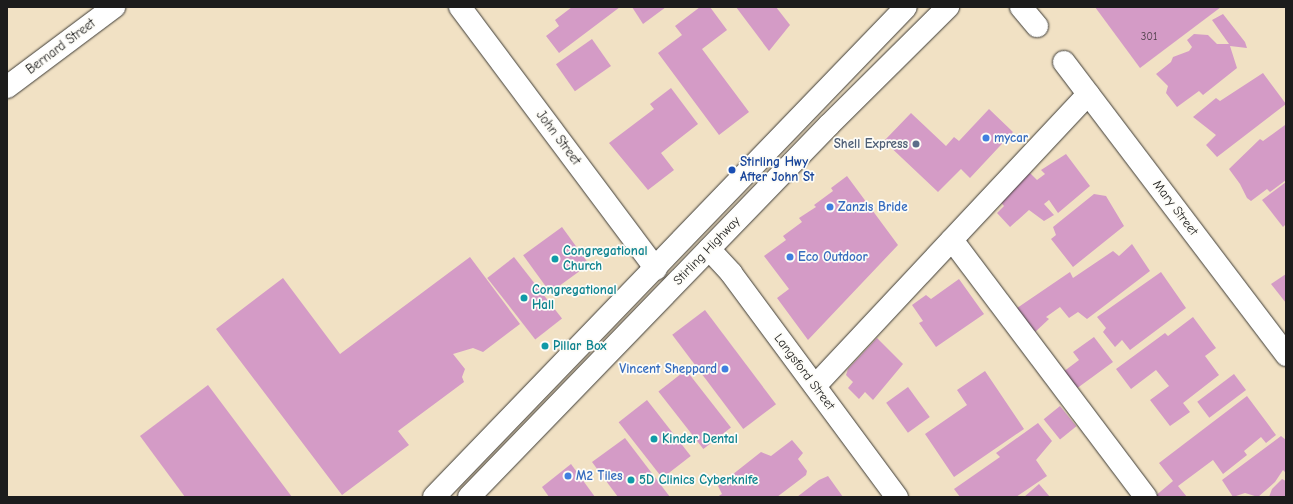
<!DOCTYPE html>
<html>
<head>
<meta charset="utf-8">
<style>
  body { margin:0 }
  #map { position:relative; width:1293px; height:504px; overflow:hidden; background:#f1e1c4; font-family:"Comic Neue",sans-serif }
  div>[style] { position:absolute }
  [style*='--x'] { left:calc(var(--x)*1px); top:calc(var(--y)*1px); width:calc(var(--w)*1px); rotate:calc(var(--a)*1deg) }
  .building>* { inset:0; background:#d49bc6; transform-origin:0 0 }
  .roads { filter:drop-shadow(0 0 1px #3c3a35) drop-shadow(0 0 1px #3c3a35) }
  .minor>* { height:22px; margin:-11px; padding:0 11px; transform-origin:11px; border-radius:11px; background:#fff }
  .highway>* { height:22px; margin:-11px; padding:0 11px; transform-origin:11px; border-radius:11px; background:#fff }
  .dots>* { width:11px; height:11px; translate:-50% -50%; box-sizing:border-box; border:2px solid #fdfcf7; border-radius:50% }
  span { translate:-50% -50%; white-space:nowrap; text-align:center; line-height:1.15; -webkit-text-stroke:3.5px #fdfcf7; paint-order:stroke }
  .number-label { font-size:11px; color:#4a3c46 }
  .number-label span { -webkit-text-stroke-width:0 }
  .street-label { font-size:13px; color:#1c1c1c }
  .shop-label { font-size:13px; color:#366cbe; font-weight:700 }
  .left { translate:0 -50%; text-align:left }
  .right { translate:-100% -50%; text-align:right }
  .service-label { font-size:13px; color:#4e5e75; font-weight:700 }
  .transit-label { font-size:13px; color:#164399; font-weight:700 }
  .culture-label { font-size:13px; color:#0d838f; font-weight:700 }
  .frame { position:absolute; inset:0; border:8px solid #1c1c1c; pointer-events:none }
</style>
</head>
<body>
<div id="map">
  <div class="building">
    <i style="clip-path:polygon(572px 7px,620px 7px,559px 53px,546px 36px,559px 26px,555px 20px)"></i>
    <i style="clip-path:polygon(632px 7px,666px 7px,643px 24px)"></i>
    <i style="clip-path:polygon(700px 7px,710px 7px,727px 30px,702px 49px,749px 112px,719px 135px,658px 53px,682px 35px,675px 26px)"></i>
    <i style="clip-path:polygon(736px 7px,776px 7px,790px 25px,769px 51px)"></i>
    <i style="clip-path:polygon(1095px 7px,1221px 7px,1140px 68px)"></i>
    <i style="clip-path:polygon(1223px 14px,1245px 42px,1247px 48px,1230px 46px,1237px 68px,1203px 95px,1199px 91px,1177px 107px,1166px 93px,1168px 86px,1156px 74px,1171px 62px,1173px 57px,1189px 51px,1192px 47px,1187px 40px,1194px 34px,1208px 35px,1217px 44px,1229px 44px,1212px 20px)"></i>
    <i style="left:592px;top:39px;width:33px;height:44px;rotate:55deg"></i>
    <i style="clip-path:polygon(1263px 73px,1286px 104px,1217px 157px,1206px 145px,1216px 135px,1193px 117px,1216px 98px,1220px 101px)"></i>
    <i style="clip-path:polygon(671px 88px,698px 124px,661px 153px,674px 170px,648px 190px,609px 143px,654px 109px,650px 104px)"></i>
    <i style="clip-path:polygon(989px 109px,1013px 132px,970px 178px,961px 169px,938px 192px,884px 141px,911px 113px,946px 146px,954px 137px,959px 141px)"></i>
    <i style="clip-path:polygon(1285px 125px,1286px 180px,1270px 192px,1267px 189px,1251px 201px,1247px 198px,1240px 184px,1229px 169px,1260px 139px,1263px 141px)"></i>
    <i style="clip-path:polygon(1066px 154px,1090px 186px,1058px 213px,1049px 200px,1044px 204px,1054px 215px,1044px 221px,1029px 210px,1010px 227px,997px 213px,1004px 206px,999px 200px,1030px 173px,1037px 180px,1045px 174px,1041px 170px)"></i>
    <i style="clip-path:polygon(847px 176px,898px 245px,808px 340px,777px 298px,789px 289px,764px 256px,786px 240px,783px 236px,802px 222px,799px 218px,816px 207px,814px 205px,833px 191px,831px 188px)"></i>
    <i style="clip-path:polygon(1286px 182px,1286px 224px,1283px 227px,1262px 200px)"></i>
    <i style="clip-path:polygon(1094px 194px,1106px 196px,1124px 226px,1073px 267px,1051px 239px,1056px 235px,1053px 227px)"></i>
    <i style="left:562px;top:227px;width:46px;height:48px;rotate:54deg"></i>
    <i style="clip-path:polygon(1132px 244px,1150px 271px,1087px 319px,1078px 312px,1069px 318px,1060px 307px,1046px 317px,1049px 319px,1034px 333px,1014px 310px,1070px 272px,1073px 278px,1113px 251px,1119px 256px)"></i>
    <i style="clip-path:polygon(470px 257px,520px 324px,483px 352px,473px 348px,453px 354px,465px 369px,462px 377px,464px 382px,398px 431px,409px 445px,342px 495px,216px 329px,283px 278px,340px 354px)"></i>
    <i style="left:514px;top:257px;width:78px;height:34px;rotate:52deg"></i>
    <i style="clip-path:polygon(1161px 272px,1186px 308px,1130px 350px,1122px 340px,1115px 347px,1103px 332px,1106px 328px,1097px 317px)"></i>
    <i style="clip-path:polygon(1286px 274px,1286px 303px,1271px 284px)"></i>
    <i style="clip-path:polygon(959px 279px,984px 314px,936px 347px,919px 323px,923px 321px,912px 305px,926px 295px,931px 299px)"></i>
    <i style="left:705px;top:310px;width:118px;height:41px;rotate:53deg"></i>
    <i style="clip-path:polygon(1193px 317px,1216px 348px,1205px 356px,1219px 375px,1183px 403px,1190px 412px,1170px 426px,1150px 400px,1169px 386px,1156px 370px,1131px 389px,1116px 369px,1165px 333px,1168px 336px)"></i>
    <i style="clip-path:polygon(1094px 337px,1113px 362px,1076px 389px,1063px 372px,1079px 360px,1073px 352px)"></i>
    <i style="clip-path:polygon(877px 338px,903px 364px,873px 400px,865px 392px,859px 399px,848px 388px,853px 382px,846px 375px,848px 369px)"></i>
    <i style="left:686px;top:370px;width:73px;height:35px;rotate:52deg"></i>
    <i style="clip-path:polygon(985px 371px,1024px 429px,954px 477px,925px 434px,967px 405px,957px 390px)"></i>
    <i style="left:1234px;top:374px;width:20px;height:46px;rotate:53deg"></i>
    <i style="clip-path:polygon(208px 385px,292px 497px,185px 497px,140px 436px)"></i>
    <i style="left:908px;top:387px;width:37px;height:27px;rotate:54deg"></i>
    <i style="clip-path:polygon(1247px 396px,1276px 435px,1266px 443px,1261px 437px,1244px 451px,1247px 455px,1223px 474px,1213px 460px,1178px 486px,1187px 497px,1154px 497px,1173px 481px,1159px 463px)"></i>
    <i style="left:647px;top:400px;width:71px;height:36px;rotate:52deg"></i>
    <i style="left:1060px;top:406px;width:26px;height:21px;rotate:51deg"></i>
    <i style="clip-path:polygon(1038px 423px,1052px 441px,1036px 460px,1047px 476px,1016px 497px,960px 497px,954px 489px,1000px 457px,996px 453px)"></i>
    <i style="clip-path:polygon(1281px 436px,1286px 440px,1286px 473px,1283px 470px,1275px 482px,1258px 497px,1245px 493px,1233px 497px,1222px 480px)"></i>
    <i style="clip-path:polygon(625px 438px,670px 497px,618px 497px,592px 462px)"></i>
    <i style="clip-path:polygon(792px 440px,803px 453px,798px 459px,807px 471px,806px 475px,777px 497px,717px 497px,722px 494px,718px 486px,761px 452px,771px 456px)"></i>
    <i style="clip-path:polygon(571px 464px,595px 497px,549px 497px,542px 487px)"></i>
    <i style="clip-path:polygon(828px 476px,843px 497px,797px 497px,819px 480px)"></i>
    <i style="clip-path:polygon(1282px 479px,1286px 481px,1286px 497px,1269px 497px,1272px 489px)"></i>
    <i style="clip-path:polygon(1039px 484px,1050px 497px,1024px 497px)"></i>
  </div>
  <div class="roads">
    <div class="minor">
      <i style="--x:460;--y:7;--w:327;--a:53.2"></i>
      <i style="--x:1021;--y:7;--w:25;--a:50"></i>
      <i style="--x:1064;--y:62;--w:368;--a:52.8"></i>
      <i style="--x:7;--y:87;--w:134;--a:-36.8"></i>
      <i style="--x:952;--y:240;--w:322;--a:53"></i>
      <i style="--x:709;--y:249;--w:33;--a:47"></i>
      <i style="--x:731;--y:273;--w:279;--a:53.5"></i>
      <i style="--x:815;--y:386;--w:400;--a:-46.9"></i>
    </div>
    <div class="highway">
      <i style="--x:434;--y:497;--w:680;--a:-46.07"></i>
      <i style="--x:469;--y:497;--w:518;--a:-45.94"></i>
      <i style="--x:829;--y:125;--w:168;--a:-44.8"></i>
    </div>
  </div>
  <div class="dots">
    <i style="left:986px;top:138px;background:#3f7fe0"></i>
    <i style="left:916px;top:144px;background:#5c6f8a"></i>
    <i style="left:732px;top:170px;background:#1a4fb4"></i>
    <i style="left:830px;top:207px;background:#3f7fe0"></i>
    <i style="left:790px;top:257px;background:#3f7fe0"></i>
    <i style="left:555px;top:259px;background:#0f9aa8"></i>
    <i style="left:524px;top:298px;background:#0f9aa8"></i>
    <i style="left:545px;top:346px;background:#0f9aa8"></i>
    <i style="left:725px;top:369px;background:#3f7fe0"></i>
    <i style="left:654px;top:439px;background:#0f9aa8"></i>
    <i style="left:568px;top:476px;background:#3f7fe0"></i>
    <i style="left:631px;top:480px;background:#0f9aa8"></i>
  </div>
  <div class="number-label">
    <span style="left:1149px;top:37px">301</span>
  </div>
  <div class="street-label">
    <span style="left:61px;top:47px;rotate:-37deg">Bernard Street</span>
    <span style="left:558px;top:138px;rotate:53deg">John Street</span>
    <span style="left:1175px;top:208px;rotate:53deg">Mary Street</span>
    <span style="left:707px;top:251px;rotate:-46deg">Stirling Highway</span>
    <span style="left:804px;top:372px;rotate:53deg">Langsford Street</span>
  </div>
  <div class="shop-label">
    <span class="left" style="left:994px;top:138px">mycar</span>
    <span class="left" style="left:838px;top:207px">Zanzis Bride</span>
    <span class="left" style="left:798px;top:257px">Eco Outdoor</span>
    <span class="right" style="left:717px;top:369px">Vincent Sheppard</span>
    <span class="left" style="left:576px;top:476px">M2 Tiles</span>
  </div>
  <div class="service-label">
    <span class="right" style="left:908px;top:144px">Shell Express</span>
  </div>
  <div class="transit-label">
    <span class="left" style="left:740px;top:170px">Stirling Hwy<br>After John St</span>
  </div>
  <div class="culture-label">
    <span class="left" style="left:563px;top:259px">Congregational<br>Church</span>
    <span class="left" style="left:532px;top:298px">Congregational<br>Hall</span>
    <span class="left" style="left:553px;top:346px">Pillar Box</span>
    <span class="left" style="left:662px;top:439px">Kinder Dental</span>
    <span class="left" style="left:639px;top:480px">5D Clinics Cyberknife</span>
  </div>
  <div class="frame"></div>
</div>
</body>
</html>
